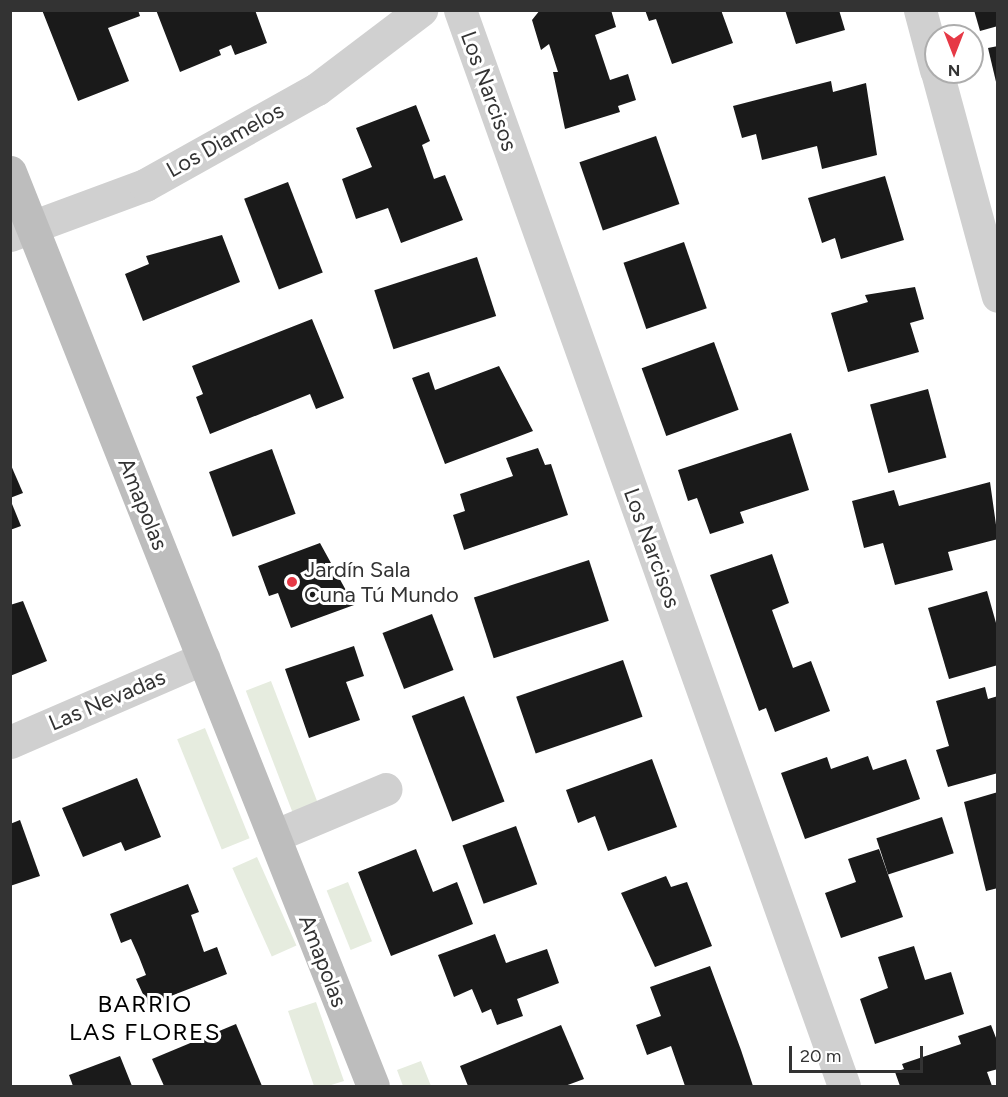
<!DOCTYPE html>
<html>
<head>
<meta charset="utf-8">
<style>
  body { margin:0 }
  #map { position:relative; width:1008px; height:1097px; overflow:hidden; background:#fff; font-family:Figtree,sans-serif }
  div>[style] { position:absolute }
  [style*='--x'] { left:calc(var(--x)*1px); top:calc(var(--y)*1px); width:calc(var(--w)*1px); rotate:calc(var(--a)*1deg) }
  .green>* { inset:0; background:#e6ecdf; transform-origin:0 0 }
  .building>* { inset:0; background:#1a1a1a; transform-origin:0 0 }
  .street>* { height:33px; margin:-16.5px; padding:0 16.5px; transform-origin:16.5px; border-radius:16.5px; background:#d0d0d0 }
  .secondary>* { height:33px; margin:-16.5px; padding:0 16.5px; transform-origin:16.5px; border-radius:16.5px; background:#bdbdbd }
  .dots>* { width:16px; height:16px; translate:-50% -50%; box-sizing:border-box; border:3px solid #fff; border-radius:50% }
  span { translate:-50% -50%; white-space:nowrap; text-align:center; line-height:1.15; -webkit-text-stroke:6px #fff; paint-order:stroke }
  .street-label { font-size:22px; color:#333 }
  .poi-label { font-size:22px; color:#333 }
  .left { translate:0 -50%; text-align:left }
  .neighbourhood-label { font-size:24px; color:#000; letter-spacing:1.5px }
  .frame { position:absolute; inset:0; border:12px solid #333; pointer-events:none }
  .north { position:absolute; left:924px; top:24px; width:60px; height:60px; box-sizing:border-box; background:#fff; border:2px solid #adadad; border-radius:50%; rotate:180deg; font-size:16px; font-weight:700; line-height:24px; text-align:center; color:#333 }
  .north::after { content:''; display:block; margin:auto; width:21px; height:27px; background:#e63946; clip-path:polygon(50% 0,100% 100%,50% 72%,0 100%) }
  .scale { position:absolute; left:789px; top:1046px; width:134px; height:27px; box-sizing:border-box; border:3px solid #333; border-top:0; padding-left:8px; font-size:18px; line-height:21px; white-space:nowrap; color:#333; -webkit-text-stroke:4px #fff; paint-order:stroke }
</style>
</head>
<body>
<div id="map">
  <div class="green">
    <i style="left:271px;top:681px;width:133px;height:27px;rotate:69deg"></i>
    <i style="left:205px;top:728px;width:119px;height:30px;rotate:68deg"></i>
    <i style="left:257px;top:857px;width:97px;height:27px;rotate:66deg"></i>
    <i style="left:348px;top:882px;width:64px;height:23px;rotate:68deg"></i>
    <i style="clip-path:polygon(316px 1002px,344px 1081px,328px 1086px,314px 1086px,288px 1011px)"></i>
    <i style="clip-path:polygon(421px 1061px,431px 1086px,403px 1086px,397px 1070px)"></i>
  </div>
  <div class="building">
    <i style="clip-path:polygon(42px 10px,138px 10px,140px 16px,108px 28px,129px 81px,78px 101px)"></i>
    <i style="clip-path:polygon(156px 10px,255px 10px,267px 43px,235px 55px,231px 45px,219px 50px,221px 55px,180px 72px)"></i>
    <i style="clip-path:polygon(611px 10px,616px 27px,595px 35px,610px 80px,628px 74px,636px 100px,618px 106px,620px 112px,565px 129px,553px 72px,558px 72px,549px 44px,541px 50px,532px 20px,540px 10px)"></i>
    <i style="clip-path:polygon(645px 10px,721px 10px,733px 43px,672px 64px,656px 19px,649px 21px)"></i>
    <i style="clip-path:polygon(785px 10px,839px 10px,845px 30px,796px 44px)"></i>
    <i style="clip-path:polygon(974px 10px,998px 10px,998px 26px,980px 31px)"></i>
    <i style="clip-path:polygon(998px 46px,998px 85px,997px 86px,988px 48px)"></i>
    <i style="clip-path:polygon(831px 81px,833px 92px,866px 83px,877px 155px,822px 169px,817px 146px,762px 160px,756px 134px,742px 138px,733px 106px)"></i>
    <i style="clip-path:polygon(416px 105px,430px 141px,422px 145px,434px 179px,445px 175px,463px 220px,401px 243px,388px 208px,356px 219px,342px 179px,372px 167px,356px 128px)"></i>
    <i style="left:656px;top:136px;width:72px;height:81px;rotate:71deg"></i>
    <i style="clip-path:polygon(885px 176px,904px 240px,841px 259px,835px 238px,822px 243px,808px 198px)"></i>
    <i style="left:288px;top:182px;width:97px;height:47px;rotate:69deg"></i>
    <i style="clip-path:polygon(222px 235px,240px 282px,143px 321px,125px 274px,149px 264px,146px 256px)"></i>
    <i style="left:684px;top:242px;width:70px;height:64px;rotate:71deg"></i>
    <i style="left:477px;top:257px;width:62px;height:108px;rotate:72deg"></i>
    <i style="clip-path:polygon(915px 287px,924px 319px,910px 323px,919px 352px,848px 372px,831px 313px,868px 302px,865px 295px)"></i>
    <i style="clip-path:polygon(312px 319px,344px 398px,316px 409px,310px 394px,210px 434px,196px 397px,203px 394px,192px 366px)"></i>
    <i style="left:714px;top:342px;width:72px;height:77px;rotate:70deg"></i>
    <i style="clip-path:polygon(499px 366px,533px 431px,445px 464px,412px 378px,429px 372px,435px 390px)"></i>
    <i style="left:928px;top:389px;width:71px;height:60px;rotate:75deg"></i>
    <i style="clip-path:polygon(791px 433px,809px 490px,740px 512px,744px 523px,710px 534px,697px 498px,688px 501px,678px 470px)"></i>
    <i style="clip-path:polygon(538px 448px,545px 465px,551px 464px,568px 515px,464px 550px,453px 515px,465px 511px,460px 494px,513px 476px,506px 458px)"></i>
    <i style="left:272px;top:449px;width:69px;height:67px;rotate:70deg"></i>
    <i style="clip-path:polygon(10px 463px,23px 493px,10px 498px)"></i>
    <i style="clip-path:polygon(990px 482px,998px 539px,948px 552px,953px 570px,895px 585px,883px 543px,864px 548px,852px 501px,894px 490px,899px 506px)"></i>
    <i style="clip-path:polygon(10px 499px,21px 526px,10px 530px)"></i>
    <i style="clip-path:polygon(320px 543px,354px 605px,291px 628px,278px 593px,269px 596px,258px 566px)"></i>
    <i style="clip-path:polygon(772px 554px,789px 603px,772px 610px,793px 668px,811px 661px,830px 711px,775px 732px,766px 708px,759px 711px,710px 575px)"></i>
    <i style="left:589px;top:560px;width:64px;height:121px;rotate:72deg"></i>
    <i style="clip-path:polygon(987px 591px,998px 630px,998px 665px,949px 679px,928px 608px)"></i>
    <i style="clip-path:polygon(23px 601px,47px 661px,10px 676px,10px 605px)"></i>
    <i style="left:432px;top:614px;width:60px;height:53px;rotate:69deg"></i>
    <i style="clip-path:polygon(354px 646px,364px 676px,346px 682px,360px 720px,309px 738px,285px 669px)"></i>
    <i style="left:623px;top:660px;width:60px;height:113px;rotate:71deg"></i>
    <i style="clip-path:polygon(985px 687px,988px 699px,998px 696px,998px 773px,948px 787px,936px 750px,949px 746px,936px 701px)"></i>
    <i style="left:464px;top:696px;width:113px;height:56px;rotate:69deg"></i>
    <i style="clip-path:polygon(868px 756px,873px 770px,906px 759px,920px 799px,805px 839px,781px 773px,827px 757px,831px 769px)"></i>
    <i style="clip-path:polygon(652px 759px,677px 827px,608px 851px,595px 816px,578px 823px,566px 790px)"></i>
    <i style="clip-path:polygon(137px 778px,161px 837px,125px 851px,121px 842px,83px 857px,62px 808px)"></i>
    <i style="clip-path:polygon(998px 792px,998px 888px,986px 891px,964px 802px)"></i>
    <i style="left:942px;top:817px;width:38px;height:69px;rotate:72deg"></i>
    <i style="clip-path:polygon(20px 820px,40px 876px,10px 886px,10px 824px)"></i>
    <i style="left:516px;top:826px;width:62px;height:57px;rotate:70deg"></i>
    <i style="clip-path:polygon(416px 849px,433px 892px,457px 882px,473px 924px,391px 956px,358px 872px)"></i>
    <i style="clip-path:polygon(879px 849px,903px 917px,841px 938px,825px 893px,856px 882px,848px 859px)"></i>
    <i style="clip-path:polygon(666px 876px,671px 887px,687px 882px,712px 946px,655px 967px,621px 893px)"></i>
    <i style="clip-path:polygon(188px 884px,199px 912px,191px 915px,204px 952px,217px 947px,227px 974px,148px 1005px,136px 979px,146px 975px,139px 957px,131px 939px,121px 943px,110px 914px)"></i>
    <i style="clip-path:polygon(495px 934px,506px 963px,547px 949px,559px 983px,517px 999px,523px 1016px,497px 1025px,491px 1009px,482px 1013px,472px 989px,454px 997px,438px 955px)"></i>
    <i style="clip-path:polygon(914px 946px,925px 980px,951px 972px,964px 1014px,875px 1044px,860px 999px,888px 988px,878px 957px)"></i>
    <i style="clip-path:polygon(710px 966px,741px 1050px,753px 1086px,685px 1086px,671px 1046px,647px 1055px,636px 1025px,661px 1016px,650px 987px)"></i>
    <i style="clip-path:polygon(236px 1024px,262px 1086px,164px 1086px,152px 1059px)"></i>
    <i style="clip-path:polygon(561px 1025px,584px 1079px,565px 1086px,468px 1086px,460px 1066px)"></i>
    <i style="clip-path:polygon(991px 1025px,998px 1043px,998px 1069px,987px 1072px,992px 1086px,900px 1086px,895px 1072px,904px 1069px,902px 1064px,961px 1044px,958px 1036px)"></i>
    <i style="clip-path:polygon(120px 1056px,132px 1086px,73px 1086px,69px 1075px)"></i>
  </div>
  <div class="street">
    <i style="--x:460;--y:10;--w:1142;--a:70.36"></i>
    <i style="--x:920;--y:10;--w:62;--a:75.1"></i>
    <i style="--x:937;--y:72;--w:232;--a:74.8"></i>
    <i style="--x:10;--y:235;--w:144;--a:-20.3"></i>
    <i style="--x:145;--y:185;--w:197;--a:-29.2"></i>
    <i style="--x:317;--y:89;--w:131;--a:-37.2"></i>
    <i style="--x:10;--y:742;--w:211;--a:-23.4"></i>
    <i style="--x:274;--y:836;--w:121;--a:-22.8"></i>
  </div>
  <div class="secondary">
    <i style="--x:10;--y:172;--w:983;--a:68.34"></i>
  </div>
  <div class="dots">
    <i style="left:292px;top:582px;background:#e63946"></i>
  </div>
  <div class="street-label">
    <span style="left:489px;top:91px;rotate:70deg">Los Narcisos</span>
    <span style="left:225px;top:140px;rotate:-29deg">Los Diamelos</span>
    <span style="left:143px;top:504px;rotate:68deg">Amapolas</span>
    <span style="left:652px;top:548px;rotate:70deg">Los Narcisos</span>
    <span style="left:107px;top:700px;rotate:-23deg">Las Nevadas</span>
    <span style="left:323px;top:961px;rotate:69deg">Amapolas</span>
  </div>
  <div class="poi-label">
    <span class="left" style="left:304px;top:582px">Jardín Sala<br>Cuna Tú Mundo</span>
  </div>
  <div class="neighbourhood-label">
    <span style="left:145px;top:1018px">BARRIO<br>LAS FLORES</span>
  </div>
  <div class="frame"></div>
  <div class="north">N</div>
  <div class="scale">20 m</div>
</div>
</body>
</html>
